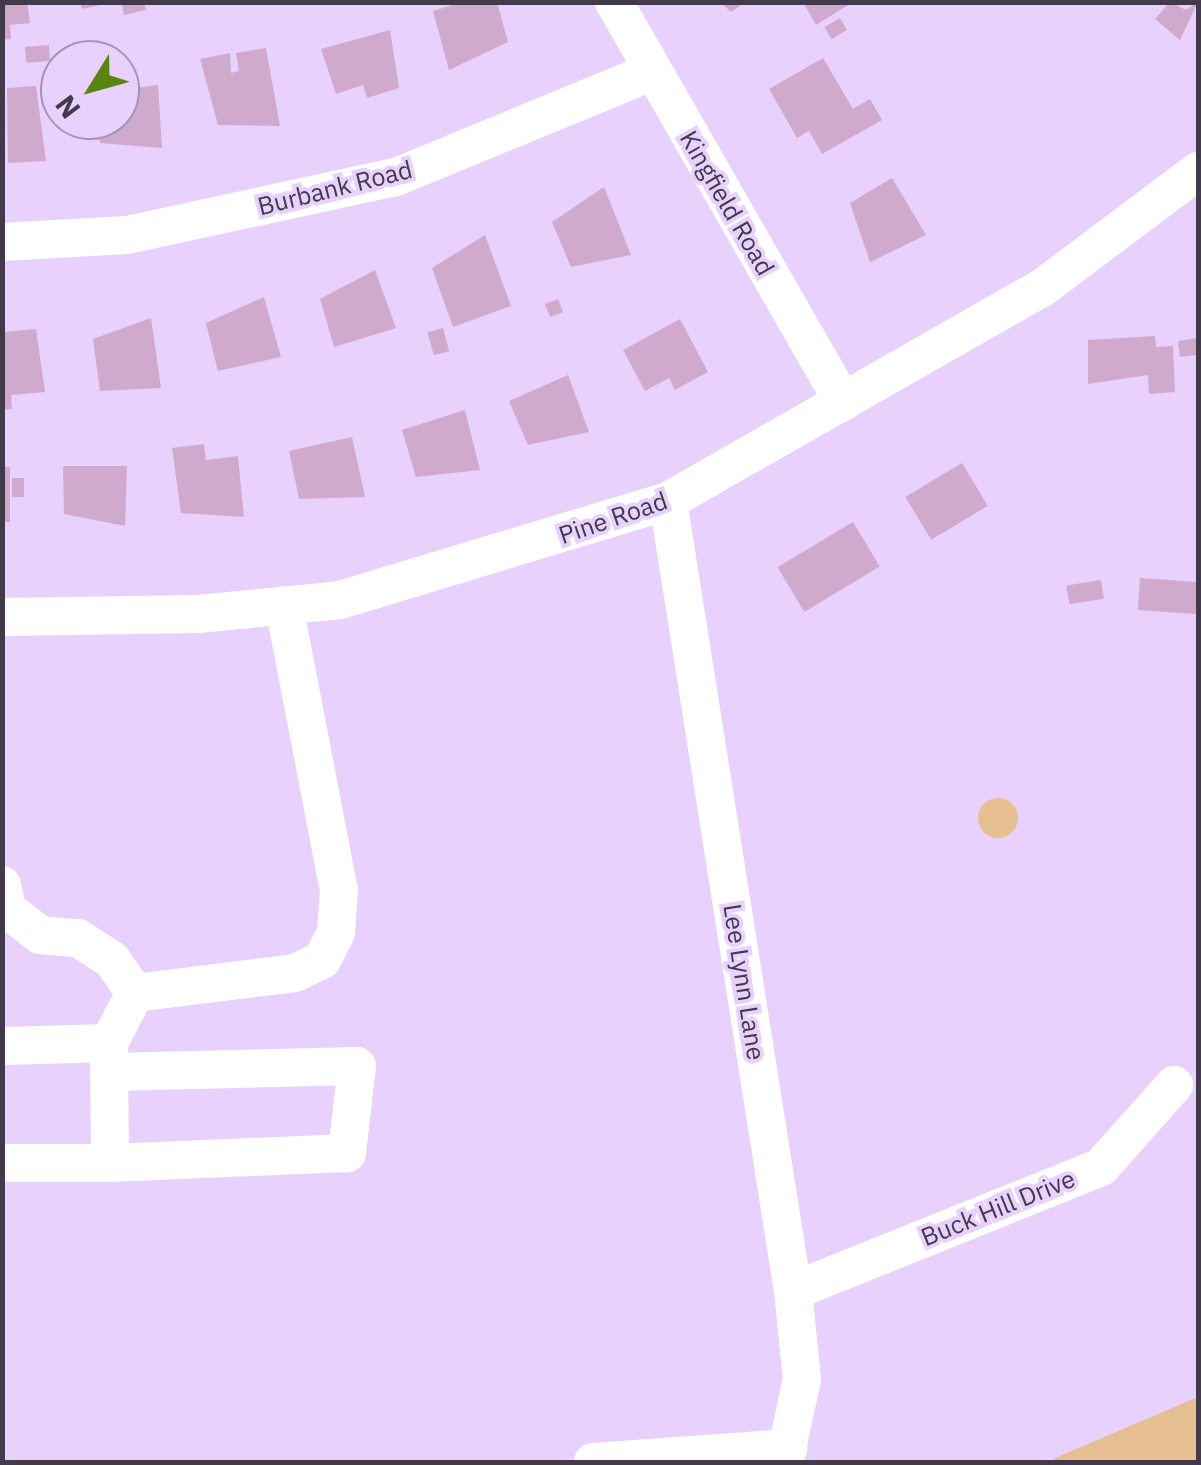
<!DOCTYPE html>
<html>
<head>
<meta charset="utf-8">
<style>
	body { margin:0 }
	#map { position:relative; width:1201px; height:1465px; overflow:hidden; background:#e9d1fd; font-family:"IBM Plex Sans",sans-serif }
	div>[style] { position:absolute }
	.green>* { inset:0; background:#e6bf93 }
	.round { border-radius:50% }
	.building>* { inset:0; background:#d0aacc; transform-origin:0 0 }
	.minor>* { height:38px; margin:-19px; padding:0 19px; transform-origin:19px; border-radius:19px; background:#fff }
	span { translate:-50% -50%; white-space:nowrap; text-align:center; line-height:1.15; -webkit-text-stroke:8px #e9d1fd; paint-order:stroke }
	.street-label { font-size:25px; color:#42394a }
	.frame { position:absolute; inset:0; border:5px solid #42394a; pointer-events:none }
	.north { position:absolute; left:40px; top:40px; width:100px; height:100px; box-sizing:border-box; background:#e9d1fd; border:2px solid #a694b5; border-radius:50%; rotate:233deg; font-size:28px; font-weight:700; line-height:40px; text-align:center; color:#42394a }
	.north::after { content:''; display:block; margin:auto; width:35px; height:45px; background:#598410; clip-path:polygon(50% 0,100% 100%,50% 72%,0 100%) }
</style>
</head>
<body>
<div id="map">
	<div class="green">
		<i class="round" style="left:978px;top:798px;width:40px;height:40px"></i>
		<i style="clip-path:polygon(1198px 1397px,1198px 1462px,1054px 1462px,1055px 1458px)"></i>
	</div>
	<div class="building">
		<i style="clip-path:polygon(2px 2px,27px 2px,30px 23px,10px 25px,11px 39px,2px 40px)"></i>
		<i style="clip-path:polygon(80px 2px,104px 2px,104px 4px,82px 9px)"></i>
		<i style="clip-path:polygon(121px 2px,144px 2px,146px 10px,124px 15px)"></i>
		<i style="clip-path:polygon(463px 2px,497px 2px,508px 42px,449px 70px,433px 11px)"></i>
		<i style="clip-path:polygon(720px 2px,746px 2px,731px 12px)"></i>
		<i style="clip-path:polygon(803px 2px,853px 2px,816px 25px)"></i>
		<i style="clip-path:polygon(1170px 2px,1186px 10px,1198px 2px,1180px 40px,1155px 19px)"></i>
		<i style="left:840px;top:18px;width:14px;height:18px;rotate:60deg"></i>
		<i style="clip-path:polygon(390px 30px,399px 88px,367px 98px,363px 85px,336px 94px,321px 49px)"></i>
		<i style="left:49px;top:45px;width:16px;height:24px;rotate:86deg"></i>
		<i style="clip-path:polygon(266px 48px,280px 126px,218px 125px,200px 59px,230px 53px,231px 73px,239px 71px,236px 53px)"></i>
		<i style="clip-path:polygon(823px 58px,853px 109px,870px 99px,882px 120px,822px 154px,809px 131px,797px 138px,769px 89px)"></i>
		<i style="clip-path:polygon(158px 85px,162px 148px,100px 143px,97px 120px,120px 120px,120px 90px)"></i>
		<i style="clip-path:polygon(36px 86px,46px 161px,8px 163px,7px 88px)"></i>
		<i style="clip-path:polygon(892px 178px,926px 235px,870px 262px,850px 203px)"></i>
		<i style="clip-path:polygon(604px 187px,631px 255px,571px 267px,552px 222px)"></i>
		<i style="clip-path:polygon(485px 235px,511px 306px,453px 327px,432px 268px)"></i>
		<i style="clip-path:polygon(375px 270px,396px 328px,334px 347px,320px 299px)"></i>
		<i style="clip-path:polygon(264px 297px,281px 357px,218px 371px,206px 323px)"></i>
		<i style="left:558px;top:299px;width:14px;height:14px;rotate:69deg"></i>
		<i style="clip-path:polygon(151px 318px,161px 388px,100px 391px,93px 339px)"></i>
		<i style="clip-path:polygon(680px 319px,708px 372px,675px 390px,669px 378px,645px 391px,623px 350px)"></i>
		<i style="left:443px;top:328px;width:24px;height:16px;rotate:75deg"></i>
		<i style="clip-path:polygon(36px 329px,45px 392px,11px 395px,12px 409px,2px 410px,4px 332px)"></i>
		<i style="clip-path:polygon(1155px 336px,1156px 347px,1173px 346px,1175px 392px,1149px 394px,1148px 375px,1088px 384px,1088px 340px)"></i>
		<i style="clip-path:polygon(1198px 338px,1198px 355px,1180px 357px,1178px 341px)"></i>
		<i style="clip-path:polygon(568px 375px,589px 432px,528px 445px,509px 401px)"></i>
		<i style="clip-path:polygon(465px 410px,480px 470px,416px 477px,402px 430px)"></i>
		<i style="clip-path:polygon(352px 437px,365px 497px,299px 499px,289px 451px)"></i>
		<i style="clip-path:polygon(204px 444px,206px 460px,238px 456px,244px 517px,181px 513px,172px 448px)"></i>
		<i style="left:962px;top:463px;width:50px;height:66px;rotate:59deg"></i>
		<i style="clip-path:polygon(63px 466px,127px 466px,125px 526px,64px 514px)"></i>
		<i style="left:2px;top:467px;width:8px;height:55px"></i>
		<i style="left:12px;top:478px;width:12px;height:19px"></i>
		<i style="left:853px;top:522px;width:52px;height:88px;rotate:59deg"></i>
		<i style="left:1140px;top:578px;width:58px;height:32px;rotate:4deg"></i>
		<i style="left:1101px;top:580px;width:19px;height:35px;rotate:81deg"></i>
	</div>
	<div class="minor">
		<i style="left:614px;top:2px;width:461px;rotate:60.2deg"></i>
		<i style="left:2px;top:242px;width:125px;rotate:-3.2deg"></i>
		<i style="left:127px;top:235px;width:275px;rotate:-12.2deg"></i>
		<i style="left:396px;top:177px;width:276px;rotate:-22.4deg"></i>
		<i style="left:668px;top:501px;width:800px;rotate:81.01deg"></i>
		<i style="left:793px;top:1291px;width:88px;rotate:84.2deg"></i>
		<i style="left:802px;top:1379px;width:85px;rotate:102.2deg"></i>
		<i style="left:2px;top:617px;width:196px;rotate:-0.9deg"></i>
		<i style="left:198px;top:614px;width:143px;rotate:-5.6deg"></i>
		<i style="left:340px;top:600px;width:343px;rotate:-16.8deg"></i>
		<i style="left:668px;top:501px;width:430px;rotate:-29.7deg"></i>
		<i style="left:1042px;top:288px;width:195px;rotate:-36.9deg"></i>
		<i style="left:2px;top:885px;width:25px;rotate:78deg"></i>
		<i style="left:7px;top:909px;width:42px;rotate:38.2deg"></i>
		<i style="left:40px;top:935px;width:38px;rotate:5deg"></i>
		<i style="left:78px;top:938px;width:40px;rotate:32.9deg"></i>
		<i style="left:112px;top:960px;width:40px;rotate:55.1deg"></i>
		<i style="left:135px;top:993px;width:56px;rotate:117.5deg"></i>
		<i style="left:109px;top:1043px;width:107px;rotate:178.4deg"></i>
		<i style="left:135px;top:993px;width:161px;rotate:-7.1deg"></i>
		<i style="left:295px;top:973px;width:30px;rotate:-26deg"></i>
		<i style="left:322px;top:960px;width:31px;rotate:-63deg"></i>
		<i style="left:336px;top:932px;width:41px;rotate:-85.8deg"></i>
		<i style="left:339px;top:891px;width:291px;rotate:-100.9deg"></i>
		<i style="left:110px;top:1072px;width:247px;rotate:-1.4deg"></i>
		<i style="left:357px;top:1066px;width:88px;rotate:96.6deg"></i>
		<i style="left:347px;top:1153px;width:237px;rotate:177.6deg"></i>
		<i style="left:2px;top:1163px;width:108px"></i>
		<i style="left:110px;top:1163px;width:112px;rotate:-90.5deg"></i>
		<i style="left:793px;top:1291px;width:332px;rotate:-21.9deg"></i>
		<i style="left:1101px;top:1167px;width:110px;rotate:-48.3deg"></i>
		<i style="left:593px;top:1462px;width:196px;rotate:-4.1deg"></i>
	</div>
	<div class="street-label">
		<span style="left:335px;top:188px;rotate:-14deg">Burbank Road</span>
		<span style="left:727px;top:203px;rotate:60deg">Kingfield Road</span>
		<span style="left:613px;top:518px;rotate:-19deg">Pine Road</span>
		<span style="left:744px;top:982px;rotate:81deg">Lee Lynn Lane</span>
		<span style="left:998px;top:1208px;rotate:-22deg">Buck Hill Drive</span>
	</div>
	<div class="frame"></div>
	<div class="north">N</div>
</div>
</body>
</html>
